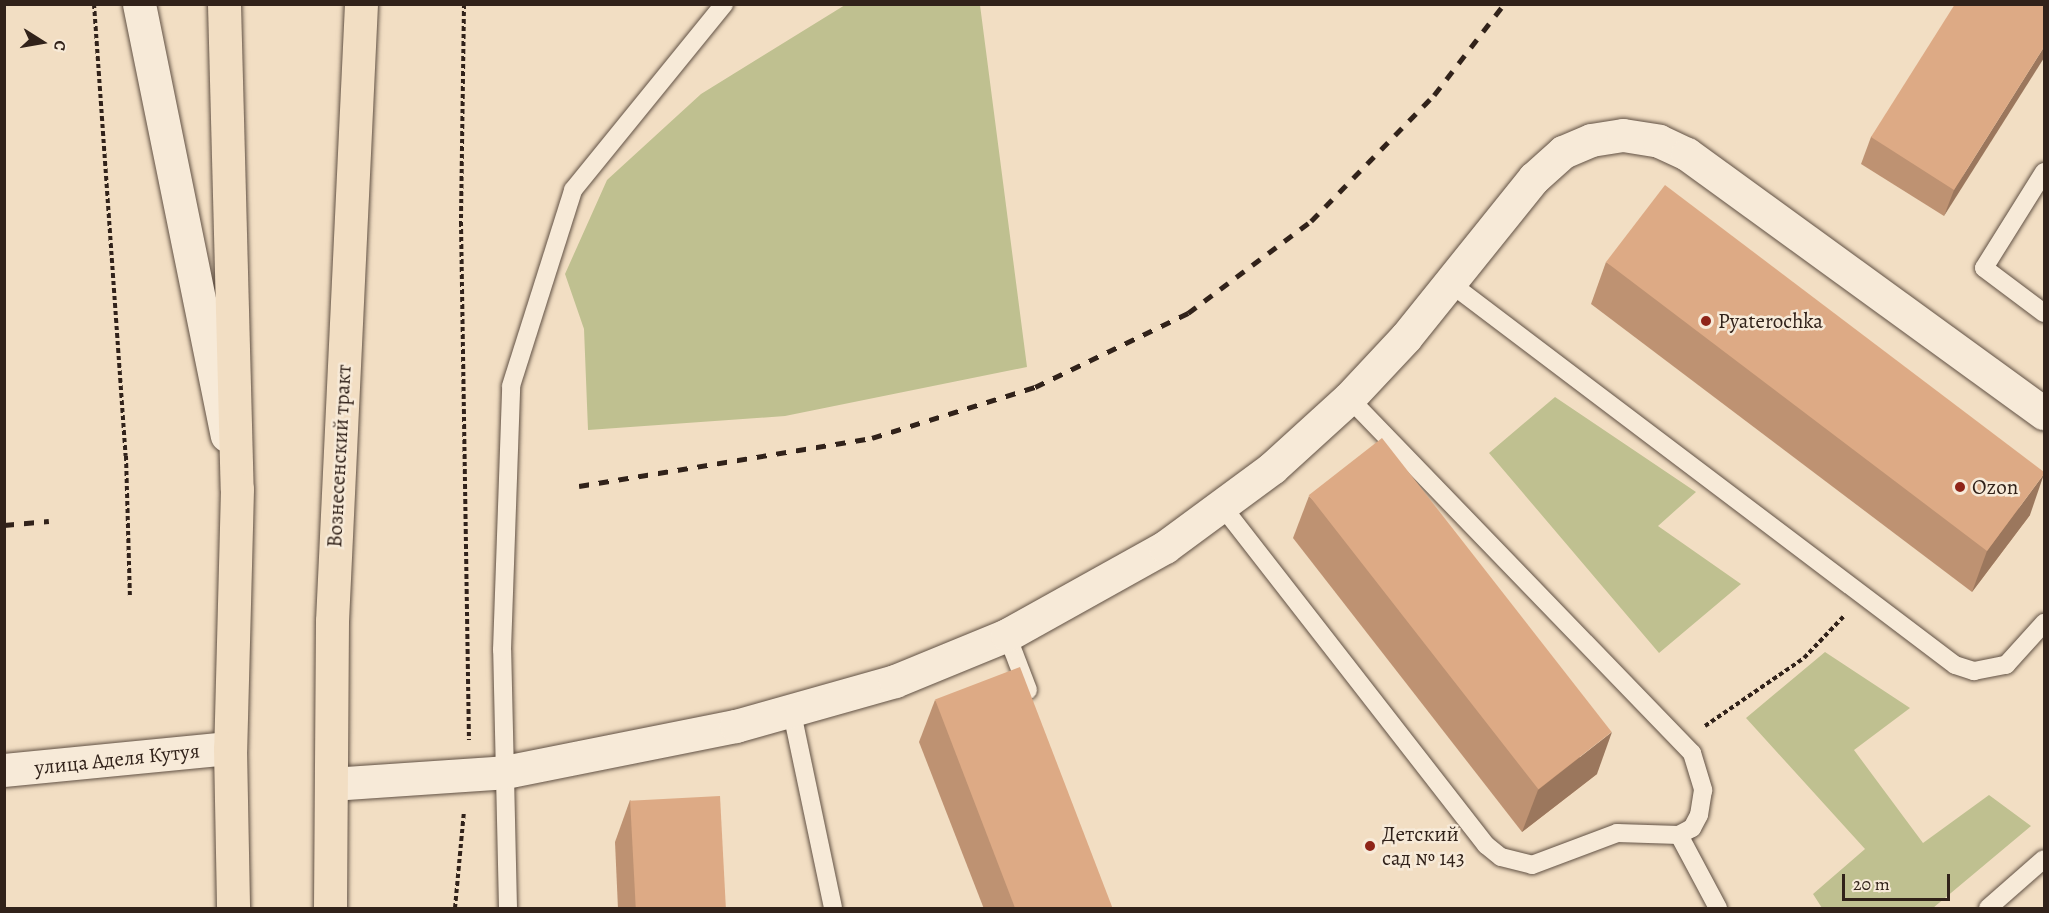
<!DOCTYPE html>
<html>
<head>
<meta charset="utf-8">
<style>
	body { margin:0 }
	#map { position:relative; width:2049px; height:913px; overflow:hidden; background:#f2dec3; font-family:Alegreya,serif }
	div>[style] { position:absolute }
	.green>* { inset:0; background:#bfc090 }
	.path>* { height:4px; margin-top:-2px; transform-origin:0; background:repeating-linear-gradient(90deg,#31221a 0 4.5px,transparent 0 7.5px) }
	.roads { filter:drop-shadow(0 0 2px #615144) drop-shadow(0 0 2px #615144) }
	.lane>* { height:18px; margin:-9px; padding:0 9px; transform-origin:9px; border-radius:9px; background:#f7ead8 }
	.street>* { height:33px; margin:-16.5px; padding:0 16.5px; transform-origin:16.5px; border-radius:16.5px; background:#f7ead8 }
	.primary>* { height:33px; margin:-16.5px; padding:0 16.5px; transform-origin:16.5px; border-radius:16.5px; background:#f2dec3 }
	.rail>* { height:4.5px; margin-top:-2.25px; transform-origin:0; background:repeating-linear-gradient(90deg,#31221a 0 10px,transparent 0 20px) }
	.wall>* { inset:0; background:#be9272 }
	.shaded-wall>* { inset:0; background:#9b775d }
	.building>* { inset:0; background:#ddaa85; transform-origin:0 0 }
	.dots>* { width:16px; height:16px; translate:-50% -50%; box-sizing:border-box; border:3px solid #f7ead8; border-radius:50% }
	span { translate:-50% -50%; white-space:nowrap; text-align:center; line-height:1.15; -webkit-text-stroke:5px #f7ead8; paint-order:stroke }
	.poi-label { font-size:21px; color:#31221a }
	.left { translate:0 -50%; text-align:left }
	.street-label { font-size:21px; color:#31221a }
	.frame { position:absolute; inset:0; border:6px solid #31221a; pointer-events:none }
	.north { position:absolute; left:12px; top:12px; width:60px; height:60px; -webkit-text-stroke:4px #f7ead8; paint-order:stroke; rotate:101deg; font-size:16px; font-weight:700; line-height:24px; text-align:center; color:#31221a }
	.north::after { content:''; display:block; margin:auto; width:21px; height:27px; background:#31221a; clip-path:polygon(50% 0,100% 100%,50% 72%,0 100%) }
	.scale { position:absolute; left:1842px; top:874px; width:108px; height:27px; box-sizing:border-box; border:3px solid #31221a; border-top:0; padding-left:8px; font-size:18px; line-height:21px; white-space:nowrap; color:#31221a; -webkit-text-stroke:4px #f7ead8; paint-order:stroke }
</style>
</head>
<body>
<div id="map">
	<div class="green">
		<i style="clip-path:polygon(845px 5px,980px 5px,1027px 367px,785px 416px,588px 430px,584px 329px,565px 274px,607px 180px,701px 94px)"></i>
		<i style="clip-path:polygon(1555px 397px,1696px 492px,1658px 526px,1741px 584px,1659px 653px,1489px 453px)"></i>
		<i style="clip-path:polygon(1825px 652px,1910px 708px,1854px 750px,1923px 843px,1989px 795px,2031px 826px,1933px 908px,1822px 908px,1813px 894px,1865px 849px,1746px 718px)"></i>
	</div>
	<div class="path">
		<i style="left:94px;top:4px;width:453px;rotate:86deg"></i>
		<i style="left:126px;top:456px;width:140px;rotate:88.4deg"></i>
		<i style="left:464px;top:4px;width:218px;rotate:90.8deg"></i>
		<i style="left:461px;top:222px;width:518px;rotate:89.12deg"></i>
		<i style="left:1705px;top:726px;width:120px;rotate:-34.5deg"></i>
		<i style="left:1804px;top:658px;width:58px;rotate:-46.4deg"></i>
		<i style="left:455px;top:908px;width:97px;rotate:-84.7deg"></i>
	</div>
	<div class="roads">
		<div class="lane">
			<i style="left:2044px;top:172px;width:113px;rotate:122deg"></i>
			<i style="left:1984px;top:268px;width:75px;rotate:36.9deg"></i>
			<i style="left:1450px;top:283px;width:633px;rotate:37.11deg"></i>
			<i style="left:1955px;top:665px;width:20px;rotate:18deg"></i>
			<i style="left:1974px;top:671px;width:33px;rotate:-11deg"></i>
			<i style="left:2006px;top:665px;width:57px;rotate:-47.9deg"></i>
			<i style="left:1349px;top:398px;width:494px;rotate:46deg"></i>
			<i style="left:1692px;top:753px;width:39px;rotate:73deg"></i>
			<i style="left:1703px;top:790px;width:25px;rotate:99deg"></i>
			<i style="left:1699px;top:815px;width:15px;rotate:118deg"></i>
			<i style="left:1692px;top:828px;width:15px;rotate:152deg"></i>
			<i style="left:1679px;top:835px;width:83px;rotate:61.9deg"></i>
			<i style="left:1222px;top:506px;width:430px;rotate:52.1deg"></i>
			<i style="left:1486px;top:845px;width:19px;rotate:39deg"></i>
			<i style="left:1501px;top:857px;width:32px;rotate:14deg"></i>
			<i style="left:1532px;top:865px;width:91px;rotate:-20.6deg"></i>
			<i style="left:1617px;top:833px;width:62px;rotate:1.8deg"></i>
			<i style="left:1007px;top:635px;width:59px;rotate:69.1deg"></i>
			<i style="left:792px;top:713px;width:199px;rotate:78.1deg"></i>
			<i style="left:508px;top:908px;width:258px;rotate:-91.3deg"></i>
			<i style="left:502px;top:650px;width:264px;rotate:-88deg"></i>
			<i style="left:511px;top:386px;width:206px;rotate:-72.4deg"></i>
			<i style="left:573px;top:190px;width:240px;rotate:-50.9deg"></i>
			<i style="left:1988px;top:908px;width:74px;rotate:-41.2deg"></i>
		</div>
		<div class="street">
			<i style="left:139px;top:4px;width:440px;rotate:78.5deg"></i>
			<i style="left:4px;top:770px;width:227px;rotate:-5.6deg"></i>
			<i style="left:331px;top:784px;width:174px;rotate:-3.9deg"></i>
			<i style="left:505px;top:772px;width:236px;rotate:-11.3deg"></i>
			<i style="left:736px;top:726px;width:165px;rotate:-15.8deg"></i>
			<i style="left:895px;top:681px;width:121px;rotate:-22.3deg"></i>
			<i style="left:1007px;top:635px;width:181px;rotate:-29.1deg"></i>
			<i style="left:1165px;top:547px;width:133px;rotate:-36.4deg"></i>
			<i style="left:1272px;top:468px;width:104px;rotate:-42.3deg"></i>
			<i style="left:1349px;top:398px;width:83px;rotate:-46.9deg"></i>
			<i style="left:1406px;top:337px;width:204px;rotate:-51.2deg"></i>
			<i style="left:1534px;top:178px;width:39px;rotate:-42deg"></i>
			<i style="left:1563px;top:152px;width:30px;rotate:-23deg"></i>
			<i style="left:1591px;top:140px;width:32px;rotate:-9deg"></i>
			<i style="left:1623px;top:135px;width:36px;rotate:9deg"></i>
			<i style="left:1659px;top:141px;width:31px;rotate:25deg"></i>
			<i style="left:1687px;top:154px;width:441px;rotate:36deg"></i>
		</div>
		<div class="primary">
			<i style="left:224px;top:4px;width:485px;rotate:88.5deg"></i>
			<i style="left:237px;top:489px;width:259px;rotate:91.5deg"></i>
			<i style="left:230px;top:748px;width:160px;rotate:88.9deg"></i>
			<i style="left:330px;top:908px;width:287px;rotate:-89.6deg"></i>
			<i style="left:332px;top:621px;width:618px;rotate:-87.31deg"></i>
		</div>
	</div>
	<div class="rail">
		<i style="left:579px;top:486px;width:297px;rotate:-9.3deg"></i>
		<i style="left:872px;top:438px;width:171px;rotate:-17.4deg"></i>
		<i style="left:1035px;top:387px;width:170px;rotate:-25.8deg"></i>
		<i style="left:1188px;top:313px;width:154px;rotate:-36.8deg"></i>
		<i style="left:1311px;top:221px;width:176px;rotate:-45.7deg"></i>
		<i style="left:1434px;top:95px;width:115px;rotate:-52.4deg"></i>
		<i style="left:4px;top:525px;width:45px;rotate:-5.1deg"></i>
	</div>
	<div class="wall">
		<i style="clip-path:polygon(2044px 4px,1944px 216px,1861px 164px,1871px 137px)"></i>
		<i style="clip-path:polygon(1606px 262px,2030px 515px,1972px 592px,1591px 304px)"></i>
		<i style="clip-path:polygon(1309px 496px,1597px 774px,1522px 832px,1293px 538px)"></i>
		<i style="clip-path:polygon(935px 700px,1113px 909px,984px 909px,919px 742px)"></i>
		<i style="clip-path:polygon(630px 800px,725px 909px,618px 909px,615px 842px)"></i>
	</div>
	<div class="shaded-wall">
		<i style="clip-path:polygon(2044px 47px,2044px 58px,1944px 216px,1954px 190px)"></i>
		<i style="clip-path:polygon(2044px 474px,2030px 515px,1972px 592px,1987px 551px)"></i>
		<i style="clip-path:polygon(1612px 732px,1597px 774px,1522px 832px,1538px 790px)"></i>
	</div>
	<div class="building">
		<i style="clip-path:polygon(1955px 4px,2044px 4px,2044px 47px,1954px 190px,1871px 137px)"></i>
		<i style="clip-path:polygon(1665px 185px,2044px 472px,2044px 474px,1987px 551px,1606px 262px)"></i>
		<i style="left:1382px;top:438px;width:373px;height:93px;rotate:52deg"></i>
		<i style="left:1020px;top:667px;width:259px;height:91px;rotate:69deg"></i>
		<i style="left:720px;top:796px;width:113px;height:90px;rotate:87deg"></i>
	</div>
	<div class="dots">
		<i style="left:1706px;top:321px;background:#8f2418"></i>
		<i style="left:1960px;top:487px;background:#8f2418"></i>
		<i style="left:1370px;top:846px;background:#8f2418"></i>
	</div>
	<div class="poi-label">
		<span class="left" style="left:1718px;top:321px">Pyaterochka</span>
		<span class="left" style="left:1972px;top:487px">Ozon</span>
		<span class="left" style="left:1382px;top:846px">Детский<br>сад № 143</span>
	</div>
	<div class="street-label">
		<span style="left:339px;top:456px;rotate:-87deg">Вознесенский тракт</span>
		<span style="left:117px;top:759px;rotate:-6deg">улица Аделя Кутуя</span>
	</div>
	<div class="frame"></div>
	<div class="north">С</div>
	<div class="scale">20 m</div>
</div>
</body>
</html>
